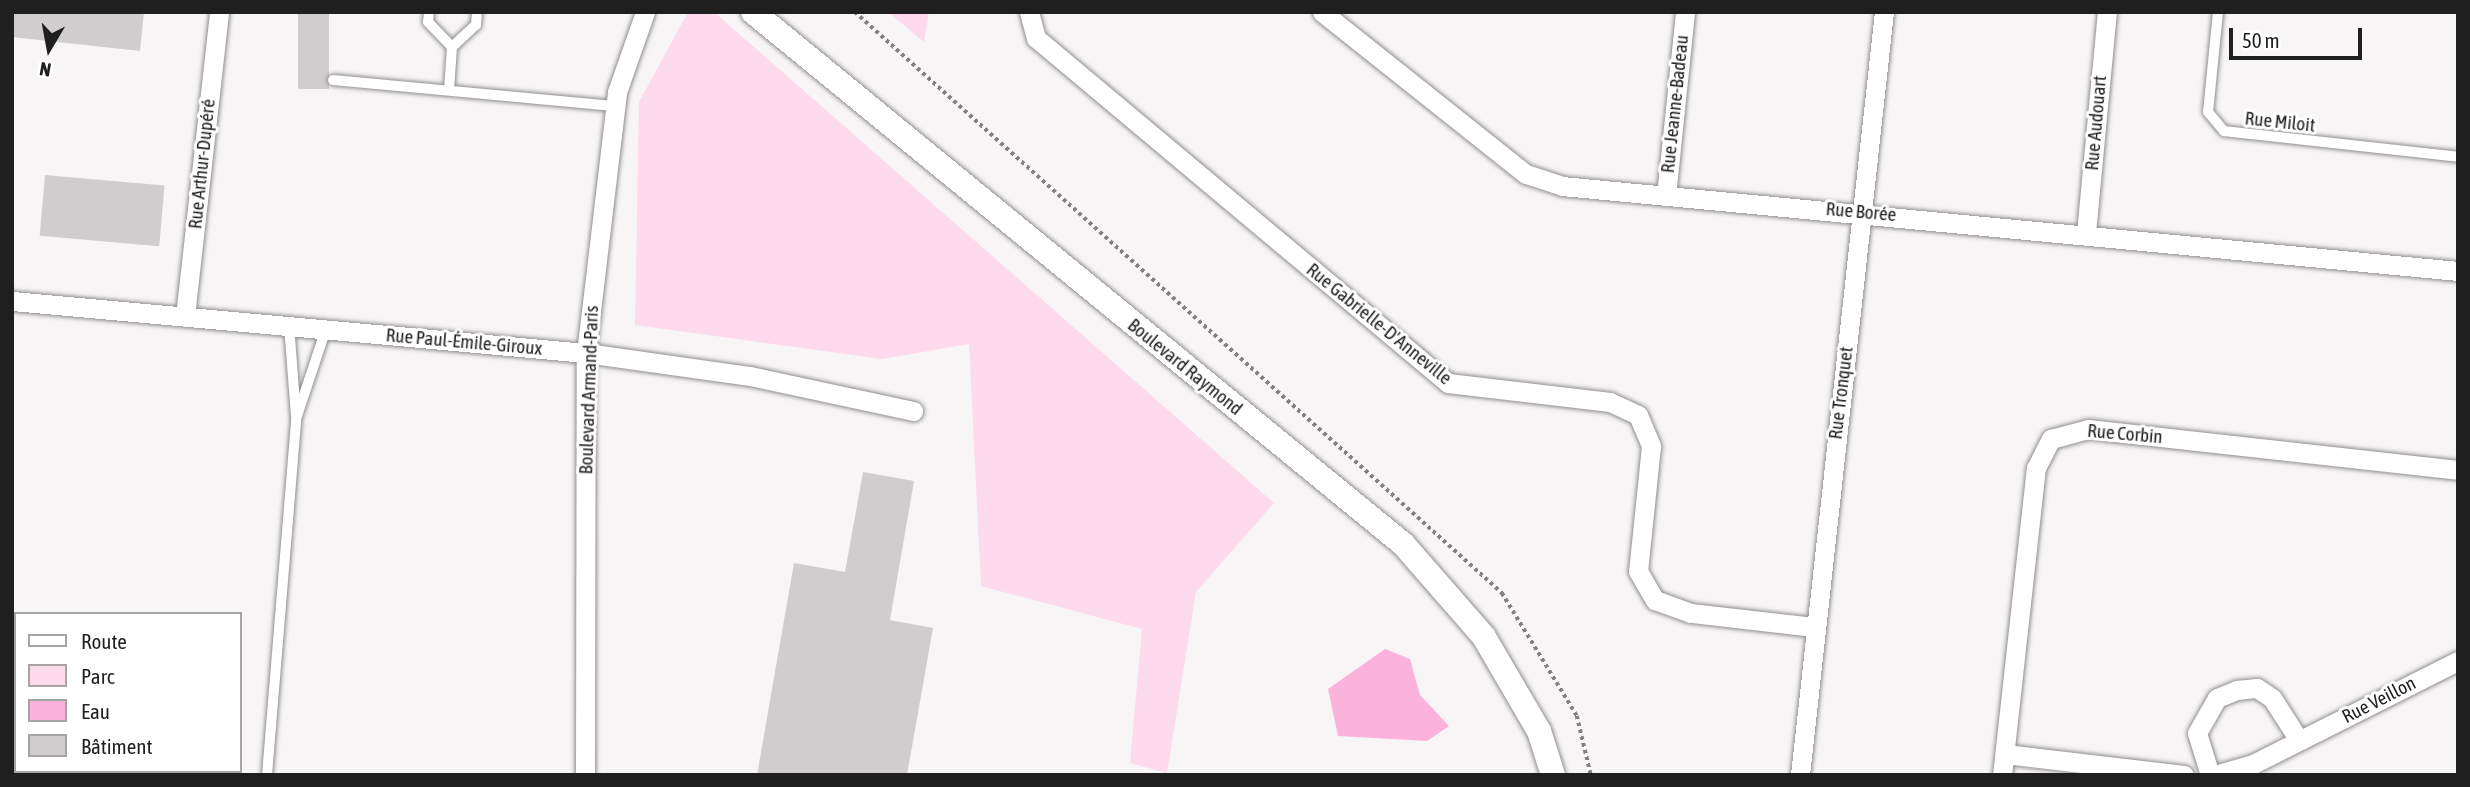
<!DOCTYPE html>
<html>
<head>
<meta charset="utf-8">
<style>
	body { margin:0 }
	#map { position:relative; width:2470px; height:787px; overflow:hidden; background:#f8f5f7; font-family:"Asap Condensed",sans-serif }
	div>[style] { position:absolute }
	.green>* { inset:0; background:#fddaec }
	.water>* { inset:0; background:#fcb3db }
	.building>* { inset:0; background:#d1cdcf; transform-origin:0 0 }
	.path>* { height:3.5px; margin-top:-1.75px; transform-origin:0; background:repeating-linear-gradient(90deg,#828081 0 3.5px,transparent 0 7px) }
	.roads { filter:drop-shadow(0 0 2px #918e8f) drop-shadow(0 0 2px #918e8f) }
	.service>* { height:10px; margin:-5px; padding:0 5px; transform-origin:5px; border-radius:5px; background:#fff }
	.minor>* { height:19px; margin:-9.5px; padding:0 9.5px; transform-origin:9.5px; border-radius:9.5px; background:#fff }
	.tertiary>* { height:24px; margin:-12px; padding:0 12px; transform-origin:12px; border-radius:12px; background:#fff }
	span { translate:-50% -50%; white-space:nowrap; text-align:center; line-height:1.15; -webkit-text-stroke:6px #fff; paint-order:stroke }
	.street-label { font-size:19px; color:#201f1f }
	.frame { position:absolute; inset:0; border:14px solid #201f1f; pointer-events:none }
	.legend { position:absolute; left:14px; top:612px; width:228px; height:161px; box-sizing:border-box; background:#fff; border:2px solid #a6a5a5; margin:0; padding:9px 12px; list-style:none; font-size:21px; color:#201f1f }
	.legend li { display:flex; align-items:center; gap:14px; height:35px }
	.legend b { width:35px; border:2px solid #a6a5a5 }
	.north { position:absolute; left:14px; top:14px; width:70px; height:70px; -webkit-text-stroke:5px #fff; paint-order:stroke; rotate:190deg; font-size:19px; font-weight:700; line-height:28px; text-align:center; color:#201f1f }
	.north::after { content:''; display:block; margin:auto; width:24px; height:32px; background:#201f1f; clip-path:polygon(50% 0,100% 100%,50% 72%,0 100%) }
	.scale { position:absolute; left:2229px; top:28px; width:133px; height:32px; box-sizing:border-box; border:4px solid #201f1f; border-top:0; padding-left:9px; font-size:21px; line-height:24px; white-space:nowrap; color:#201f1f; -webkit-text-stroke:5px #fff; paint-order:stroke }
</style>
</head>
<body>
<div id="map">
	<div class="green">
		<i style="clip-path:polygon(688px 12px,714px 12px,1274px 503px,1196px 592px,1167px 773px,1130px 763px,1142px 629px,981px 586px,969px 344px,882px 359px,635px 325px,639px 102px)"></i>
		<i style="clip-path:polygon(888px 12px,929px 12px,924px 42px)"></i>
	</div>
	<div class="water">
		<i style="clip-path:polygon(1385px 649px,1410px 659px,1420px 695px,1449px 726px,1427px 741px,1338px 736px,1328px 689px)"></i>
	</div>
	<div class="building">
		<i style="clip-path:polygon(12px 12px,144px 12px,140px 51px,12px 37px)"></i>
		<i style="left:298px;top:12px;width:31px;height:77px"></i>
		<i style="left:45px;top:175px;width:120px;height:61px;rotate:5deg"></i>
		<i style="clip-path:polygon(863px 472px,914px 481px,890px 620px,933px 628px,907px 775px,757px 775px,794px 563px,845px 572px)"></i>
	</div>
	<div class="path">
		<i style="left:855px;top:12px;width:870px;rotate:41.92deg"></i>
		<i style="left:1502px;top:593px;width:144px;rotate:58.6deg"></i>
		<i style="left:1577px;top:716px;width:61px;rotate:76.7deg"></i>
	</div>
	<div class="roads">
		<div class="service">
			<i style="left:429px;top:12px;width:10px;rotate:96deg"></i>
			<i style="left:428px;top:22px;width:35px;rotate:46deg"></i>
			<i style="left:2218px;top:12px;width:100px;rotate:95.7deg"></i>
			<i style="left:2208px;top:112px;width:25px;rotate:50deg"></i>
			<i style="left:2224px;top:131px;width:235px;rotate:6.3deg"></i>
			<i style="left:333px;top:80px;width:282px;rotate:5.3deg"></i>
			<i style="left:449px;top:90px;width:43px;rotate:-86deg"></i>
			<i style="left:452px;top:47px;width:33px;rotate:-43deg"></i>
			<i style="left:476px;top:25px;width:13px;rotate:-86deg"></i>
			<i style="left:289px;top:325px;width:90px;rotate:85.6deg"></i>
			<i style="left:267px;top:775px;width:357px;rotate:-85.3deg"></i>
			<i style="left:296px;top:419px;width:95px;rotate:-71.6deg"></i>
		</div>
		<div class="minor">
			<i style="left:1029px;top:12px;width:27px;rotate:75deg"></i>
			<i style="left:1036px;top:38px;width:537px;rotate:39.94deg"></i>
			<i style="left:1448px;top:383px;width:163px;rotate:6.7deg"></i>
			<i style="left:1610px;top:402px;width:31px;rotate:25deg"></i>
			<i style="left:1638px;top:415px;width:34px;rotate:67deg"></i>
			<i style="left:1651px;top:446px;width:126px;rotate:95.9deg"></i>
			<i style="left:1638px;top:571px;width:34px;rotate:60deg"></i>
			<i style="left:1655px;top:600px;width:38px;rotate:20deg"></i>
			<i style="left:1691px;top:613px;width:123px;rotate:6.5deg"></i>
			<i style="left:1322px;top:12px;width:260px;rotate:38.5deg"></i>
			<i style="left:1526px;top:174px;width:38px;rotate:18deg"></i>
			<i style="left:1562px;top:186px;width:900px;rotate:5.42deg"></i>
			<i style="left:1666px;top:196px;width:185px;rotate:-84.1deg"></i>
			<i style="left:2086px;top:233px;width:222px;rotate:-84.6deg"></i>
			<i style="left:12px;top:301px;width:576px;rotate:5.18deg"></i>
			<i style="left:586px;top:353px;width:166px;rotate:8deg"></i>
			<i style="left:750px;top:376px;width:167px;rotate:12.1deg"></i>
			<i style="left:185px;top:316px;width:306px;rotate:-83.6deg"></i>
			<i style="left:2005px;top:754px;width:180px;rotate:6.7deg"></i>
			<i style="left:585px;top:775px;width:422px;rotate:-89.9deg"></i>
			<i style="left:586px;top:353px;width:263px;rotate:-83.2deg"></i>
			<i style="left:617px;top:92px;width:85px;rotate:-70.7deg"></i>
			<i style="left:1800px;top:775px;width:768px;rotate:-83.72deg"></i>
			<i style="left:2002px;top:775px;width:309px;rotate:-83.7deg"></i>
			<i style="left:2036px;top:468px;width:33px;rotate:-63deg"></i>
			<i style="left:2051px;top:439px;width:38px;rotate:-15deg"></i>
			<i style="left:2088px;top:429px;width:372px;rotate:6.3deg"></i>
			<i style="left:2210px;top:775px;width:44px;rotate:-107.2deg"></i>
			<i style="left:2197px;top:733px;width:40px;rotate:-60.3deg"></i>
			<i style="left:2217px;top:698px;width:22px;rotate:-22deg"></i>
			<i style="left:2237px;top:690px;width:20px;rotate:-6deg"></i>
			<i style="left:2257px;top:688px;width:18px;rotate:34deg"></i>
			<i style="left:2272px;top:698px;width:50px;rotate:57.3deg"></i>
			<i style="left:2215px;top:775px;width:40px;rotate:-16deg"></i>
			<i style="left:2253px;top:764px;width:229px;rotate:-26.7deg"></i>
		</div>
		<div class="tertiary">
			<i style="left:753px;top:12px;width:840px;rotate:39.3deg"></i>
			<i style="left:1403px;top:544px;width:123px;rotate:48.9deg"></i>
			<i style="left:1484px;top:637px;width:109px;rotate:59.7deg"></i>
			<i style="left:1539px;top:731px;width:46px;rotate:72.3deg"></i>
		</div>
	</div>
	<div class="street-label">
		<span style="left:1675px;top:104px;rotate:-84deg">Rue Jeanne-Badeau</span>
		<span style="left:2280px;top:122px;rotate:6deg">Rue Miloit</span>
		<span style="left:2096px;top:123px;rotate:-85deg">Rue Audouart</span>
		<span style="left:202px;top:164px;rotate:-84deg">Rue Arthur-Dupéré</span>
		<span style="left:1861px;top:212px;rotate:5deg">Rue Borée</span>
		<span style="left:1379px;top:324px;rotate:39deg">Rue Gabrielle-D'Anneville</span>
		<span style="left:464px;top:342px;rotate:5deg">Rue Paul-Émile-Giroux</span>
		<span style="left:1185px;top:367px;rotate:39deg">Boulevard Raymond</span>
		<span style="left:589px;top:390px;rotate:-88deg">Boulevard Armand-Paris</span>
		<span style="left:1841px;top:393px;rotate:-83deg">Rue Tronquet</span>
		<span style="left:2125px;top:434px;rotate:5deg">Rue Corbin</span>
		<span style="left:2379px;top:700px;rotate:-27deg">Rue Veillon</span>
	</div>
	<div class="frame"></div>
	<ul class="legend">
	<li><b style="height:9px;background:#fff"></b>Route</li>
	<li><b style="height:19px;background:#fddaec"></b>Parc</li>
	<li><b style="height:19px;background:#fcb3db"></b>Eau</li>
	<li><b style="height:19px;background:#d1cdcf"></b>Bâtiment</li>
	</ul>
	<div class="north">N</div>
	<div class="scale">50 m</div>
</div>
</body>
</html>
